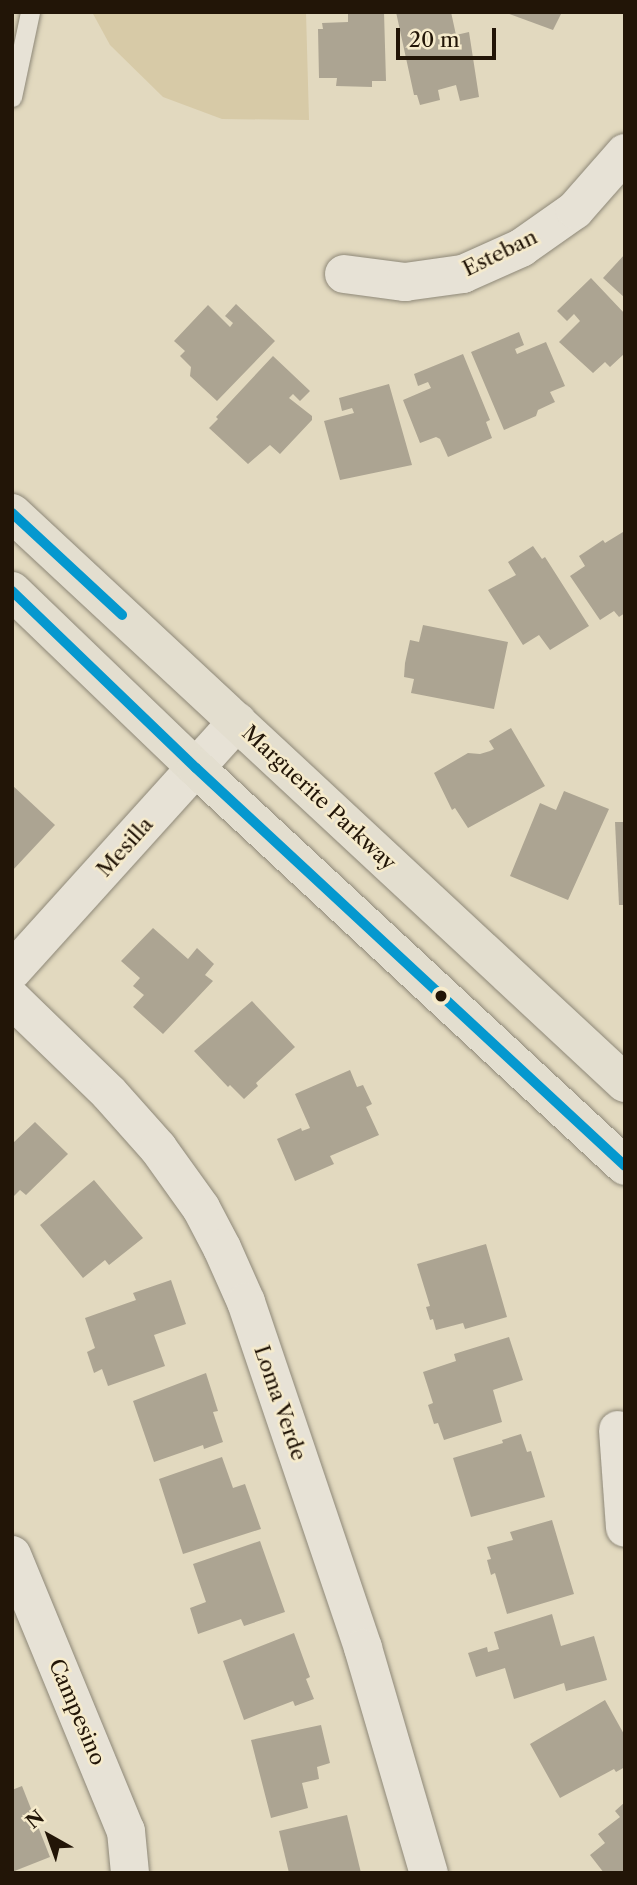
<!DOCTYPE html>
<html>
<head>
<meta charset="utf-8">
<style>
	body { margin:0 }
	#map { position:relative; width:637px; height:1885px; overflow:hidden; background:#e2d9bf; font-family:"Libre Caslon Text",serif }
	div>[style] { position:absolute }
	.green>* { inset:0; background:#d7caa7 }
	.building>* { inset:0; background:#aca492 }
	.roads { filter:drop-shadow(0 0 2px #8e8878) drop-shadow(0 0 2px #8e8878) }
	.lane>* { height:19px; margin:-9.5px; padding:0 9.5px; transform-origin:9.5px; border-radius:9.5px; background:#e7e2d6 }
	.street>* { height:38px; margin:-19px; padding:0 19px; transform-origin:19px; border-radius:19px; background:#e7e2d6 }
	.primary>* { height:38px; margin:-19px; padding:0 19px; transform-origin:19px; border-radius:19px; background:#e3decf }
	.bus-1>* { height:10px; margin:-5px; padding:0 5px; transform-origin:5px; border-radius:5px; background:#0598cf }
	.dots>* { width:19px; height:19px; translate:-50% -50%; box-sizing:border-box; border:4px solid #f6ebcc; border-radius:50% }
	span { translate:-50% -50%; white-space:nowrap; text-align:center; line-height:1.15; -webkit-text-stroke:5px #f6ebcc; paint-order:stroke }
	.street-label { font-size:21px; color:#221507 }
	.frame { position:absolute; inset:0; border:14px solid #221507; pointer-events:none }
	.north { position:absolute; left:14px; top:1801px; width:70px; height:70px; -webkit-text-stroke:5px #f6ebcc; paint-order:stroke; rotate:320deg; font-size:19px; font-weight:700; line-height:28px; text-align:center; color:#221507 }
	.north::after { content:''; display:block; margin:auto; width:24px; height:32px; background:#221507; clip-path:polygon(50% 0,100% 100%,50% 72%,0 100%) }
	.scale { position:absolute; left:396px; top:28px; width:100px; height:32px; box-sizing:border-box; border:4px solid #221507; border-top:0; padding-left:9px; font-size:21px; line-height:24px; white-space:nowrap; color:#221507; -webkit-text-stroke:5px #f6ebcc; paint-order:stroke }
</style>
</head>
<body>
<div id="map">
	<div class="green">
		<i style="clip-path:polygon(92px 12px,306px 12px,309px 120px,222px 119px,163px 97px,110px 45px)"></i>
	</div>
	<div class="building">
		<i style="clip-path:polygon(348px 12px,384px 12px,386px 81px,372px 81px,372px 87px,336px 86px,337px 78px,319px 78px,318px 29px,323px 29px,322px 23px,348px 22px)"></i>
		<i style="clip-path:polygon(396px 12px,451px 12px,456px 35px,469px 32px,479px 97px,460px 101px,456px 85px,438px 90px,440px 100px,420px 105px,417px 95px,414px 95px)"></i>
		<i style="clip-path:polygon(504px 12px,562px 12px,553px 30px)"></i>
		<i style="clip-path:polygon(625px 254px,625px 298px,603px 278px)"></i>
		<i style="clip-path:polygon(591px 278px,625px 314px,624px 354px,610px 367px,605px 362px,593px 373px,559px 342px,580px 321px,574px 314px,567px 321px,557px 311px)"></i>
		<i style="clip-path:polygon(236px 304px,275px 341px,217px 401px,190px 376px,191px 367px,180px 356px,185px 351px,174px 341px,208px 305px,230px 327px,233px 323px,225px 316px)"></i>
		<i style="clip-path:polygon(519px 332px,524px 345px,515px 349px,517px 354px,546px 342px,565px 386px,550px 392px,555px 402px,538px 410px,536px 416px,504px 430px,471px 352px)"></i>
		<i style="clip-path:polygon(463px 354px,490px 420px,486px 422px,492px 438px,448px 457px,440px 439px,436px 437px,420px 443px,403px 400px,431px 388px,428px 382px,418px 386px,414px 374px)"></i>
		<i style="clip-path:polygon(273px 356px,310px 391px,300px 401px,293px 394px,289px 398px,312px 416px,312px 420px,280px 454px,270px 445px,248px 464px,209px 428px,218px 419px,216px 417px)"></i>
		<i style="clip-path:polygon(389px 384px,412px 465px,340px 480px,324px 421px,354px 413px,352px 408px,342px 411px,339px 398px)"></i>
		<i style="clip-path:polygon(623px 532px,625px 613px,619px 617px,614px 611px,600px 620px,570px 576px,585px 566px,579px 556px,603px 540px,605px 543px)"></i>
		<i style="clip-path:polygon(533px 546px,542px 559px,545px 557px,589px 626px,550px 650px,539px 635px,523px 645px,488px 590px,516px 575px,508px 562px)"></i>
		<i style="clip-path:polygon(423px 625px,508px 642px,494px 709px,411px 693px,414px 679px,404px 677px,405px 663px,410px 640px,419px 642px)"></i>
		<i style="clip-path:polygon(511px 728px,545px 786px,468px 828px,455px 808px,452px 810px,434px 773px,468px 753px,480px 754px,490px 751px,494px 749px,489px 741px)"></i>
		<i style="clip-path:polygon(12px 785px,55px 825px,12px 871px)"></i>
		<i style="clip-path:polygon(564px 791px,609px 809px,568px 900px,510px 876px,540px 803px,556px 810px)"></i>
		<i style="clip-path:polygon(615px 822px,625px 822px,625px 905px,619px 905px)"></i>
		<i style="clip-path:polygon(153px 928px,188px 959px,197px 948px,214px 964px,205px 975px,213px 981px,163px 1034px,133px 1007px,144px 995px,133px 986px,140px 978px,121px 961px)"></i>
		<i style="clip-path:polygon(252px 1001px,295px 1047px,256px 1083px,258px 1086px,244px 1099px,230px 1085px,228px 1087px,194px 1051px)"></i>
		<i style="clip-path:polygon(350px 1070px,357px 1087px,363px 1085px,372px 1104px,366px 1107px,379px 1135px,330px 1156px,334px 1164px,295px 1181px,277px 1139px,301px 1128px,302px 1131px,310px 1128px,295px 1094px)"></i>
		<i style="clip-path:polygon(35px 1122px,68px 1154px,26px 1195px,20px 1190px,12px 1198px,12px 1144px)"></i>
		<i style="clip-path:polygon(94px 1180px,143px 1238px,109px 1265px,105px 1260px,83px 1278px,40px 1225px)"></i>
		<i style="clip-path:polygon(486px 1244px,507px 1317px,465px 1329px,463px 1323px,436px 1330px,433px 1319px,430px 1320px,426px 1307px,430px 1306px,417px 1264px)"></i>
		<i style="clip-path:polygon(171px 1280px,186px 1324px,154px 1335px,165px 1366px,108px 1386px,102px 1369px,94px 1373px,87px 1352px,95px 1348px,85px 1318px,136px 1300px,133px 1293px)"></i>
		<i style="clip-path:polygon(509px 1337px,523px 1380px,493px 1390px,502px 1422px,444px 1440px,438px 1423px,434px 1424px,428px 1405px,433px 1403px,423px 1372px,456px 1361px,454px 1354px)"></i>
		<i style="clip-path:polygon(206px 1373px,218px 1411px,213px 1412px,223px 1442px,204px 1449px,203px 1445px,154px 1462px,133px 1401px)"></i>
		<i style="clip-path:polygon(521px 1434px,527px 1452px,531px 1451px,545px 1497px,471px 1517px,453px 1458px,503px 1443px,502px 1440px)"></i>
		<i style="clip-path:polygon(222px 1457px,233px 1488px,245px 1484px,261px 1529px,183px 1554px,159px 1479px)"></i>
		<i style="clip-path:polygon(552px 1520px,574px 1594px,507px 1614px,495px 1573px,491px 1575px,487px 1560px,491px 1559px,487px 1547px,513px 1540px,510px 1532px)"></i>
		<i style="clip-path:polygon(260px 1541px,285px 1612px,244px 1626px,241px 1619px,198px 1634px,190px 1608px,206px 1602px,193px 1564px)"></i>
		<i style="clip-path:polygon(552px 1614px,561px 1646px,594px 1636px,607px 1680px,566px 1691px,564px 1683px,514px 1699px,505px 1668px,476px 1677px,468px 1653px,487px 1647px,488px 1652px,499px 1649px,494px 1632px)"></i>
		<i style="clip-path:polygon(294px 1633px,310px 1677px,306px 1679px,314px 1699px,295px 1706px,293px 1701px,244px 1720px,223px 1661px)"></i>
		<i style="clip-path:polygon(605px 1700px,625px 1736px,625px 1767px,616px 1772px,614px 1769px,560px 1798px,530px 1744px)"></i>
		<i style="clip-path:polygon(321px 1725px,330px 1763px,317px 1767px,319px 1779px,302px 1783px,308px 1808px,271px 1818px,251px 1740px)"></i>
		<i style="clip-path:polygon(22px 1786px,50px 1857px,12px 1872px,12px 1790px)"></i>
		<i style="clip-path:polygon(625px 1802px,625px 1873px,604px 1873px,590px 1855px,605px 1843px,598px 1834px,620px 1817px,615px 1811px)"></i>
		<i style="clip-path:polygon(347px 1815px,361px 1873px,289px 1873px,279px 1831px)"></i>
	</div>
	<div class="roads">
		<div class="lane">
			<i style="left:12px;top:97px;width:87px;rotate:-78deg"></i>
		</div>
		<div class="street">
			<i style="left:344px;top:274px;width:62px;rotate:7.5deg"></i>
			<i style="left:405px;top:282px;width:59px;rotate:-7.9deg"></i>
			<i style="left:463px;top:274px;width:64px;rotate:-24.1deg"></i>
			<i style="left:521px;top:248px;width:66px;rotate:-35.1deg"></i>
			<i style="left:575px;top:210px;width:76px;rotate:-48.7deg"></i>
			<i style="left:12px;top:971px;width:336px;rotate:-47.9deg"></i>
			<i style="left:12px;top:999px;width:135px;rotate:44.1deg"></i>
			<i style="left:109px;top:1093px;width:74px;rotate:48.3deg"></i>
			<i style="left:158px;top:1148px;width:74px;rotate:54.4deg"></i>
			<i style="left:201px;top:1208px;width:45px;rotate:62.3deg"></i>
			<i style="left:222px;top:1248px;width:59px;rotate:66deg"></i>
			<i style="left:246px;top:1302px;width:365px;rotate:71.3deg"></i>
			<i style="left:363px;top:1648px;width:234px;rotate:73.7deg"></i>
			<i style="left:618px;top:1430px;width:98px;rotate:85.9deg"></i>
			<i style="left:12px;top:1555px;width:299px;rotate:67.6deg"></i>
			<i style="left:126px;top:1831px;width:42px;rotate:84.6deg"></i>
		</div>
		<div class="primary">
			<i style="left:12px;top:513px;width:837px;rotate:42.92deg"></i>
			<i style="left:12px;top:591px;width:255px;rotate:43.9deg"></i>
			<i style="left:196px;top:768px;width:585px;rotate:42.85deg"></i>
		</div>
	</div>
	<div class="bus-1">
		<i style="left:12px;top:513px;width:150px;rotate:42.8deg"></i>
		<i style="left:12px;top:591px;width:255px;rotate:43.9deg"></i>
		<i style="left:196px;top:768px;width:585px;rotate:42.85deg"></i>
	</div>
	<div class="dots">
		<i style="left:441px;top:996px;background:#221507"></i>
	</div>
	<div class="street-label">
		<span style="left:500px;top:253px;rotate:-26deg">Esteban</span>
		<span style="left:319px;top:798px;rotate:43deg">Marguerite Parkway</span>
		<span style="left:125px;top:847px;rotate:-48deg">Mesilla</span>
		<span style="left:280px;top:1403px;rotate:71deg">Loma Verde</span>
		<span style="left:77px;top:1712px;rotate:67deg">Campesino</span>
	</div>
	<div class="frame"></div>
	<div class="north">N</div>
	<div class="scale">20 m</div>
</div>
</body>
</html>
